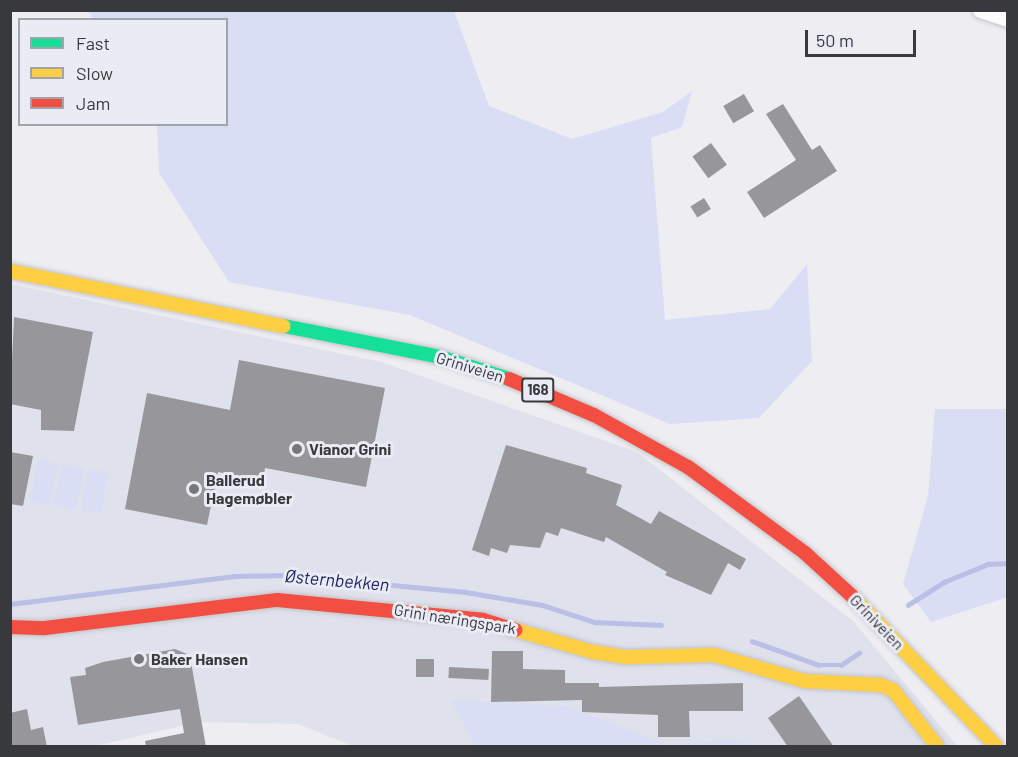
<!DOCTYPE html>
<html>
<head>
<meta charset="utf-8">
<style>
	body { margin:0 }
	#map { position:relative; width:1018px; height:757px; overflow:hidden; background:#ededf2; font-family:Barlow,sans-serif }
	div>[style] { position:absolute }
	.built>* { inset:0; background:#dfe1ec }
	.green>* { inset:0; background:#dadef5; transform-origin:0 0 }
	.stream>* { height:4.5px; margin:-2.25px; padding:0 2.25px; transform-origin:2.25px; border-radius:2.25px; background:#babfe6 }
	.building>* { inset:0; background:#97979b; transform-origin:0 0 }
	.roads { filter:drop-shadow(0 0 2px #c4c4c8) drop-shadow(0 0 2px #c4c4c8) }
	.street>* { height:15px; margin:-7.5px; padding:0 7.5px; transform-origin:7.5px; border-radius:7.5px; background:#fcfcfd }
	.fast>* { height:14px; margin:-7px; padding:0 7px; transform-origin:7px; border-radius:7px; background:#16e098 }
	.slow>* { height:14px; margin:-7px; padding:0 7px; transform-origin:7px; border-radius:7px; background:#ffcf43 }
	.jam>* { height:14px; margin:-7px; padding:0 7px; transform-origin:7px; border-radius:7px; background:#f24e42 }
	.dots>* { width:16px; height:16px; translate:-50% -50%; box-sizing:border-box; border:3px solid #eaecf5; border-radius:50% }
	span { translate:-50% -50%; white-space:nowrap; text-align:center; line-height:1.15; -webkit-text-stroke:6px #eaecf5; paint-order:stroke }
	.shield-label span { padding:2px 4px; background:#eaecf5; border:2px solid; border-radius:4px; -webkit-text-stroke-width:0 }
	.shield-label { font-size:15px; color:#38393c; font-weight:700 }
	.street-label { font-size:16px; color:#38393c }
	.poi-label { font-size:16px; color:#38393c; font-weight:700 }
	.left { translate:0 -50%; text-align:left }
	.water-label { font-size:18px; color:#242462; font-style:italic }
	.frame { position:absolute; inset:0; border:12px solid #38393c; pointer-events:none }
	.legend { position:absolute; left:18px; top:18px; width:210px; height:108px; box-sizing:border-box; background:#eaecf5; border:2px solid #a3a4ab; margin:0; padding:8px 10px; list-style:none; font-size:18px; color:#38393c }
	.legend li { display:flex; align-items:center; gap:12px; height:30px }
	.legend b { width:30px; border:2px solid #a3a4ab }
	.scale { position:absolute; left:805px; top:30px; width:111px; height:27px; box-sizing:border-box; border:3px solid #38393c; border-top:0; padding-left:8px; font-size:18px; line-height:21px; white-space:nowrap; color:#38393c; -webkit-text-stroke:4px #eaecf5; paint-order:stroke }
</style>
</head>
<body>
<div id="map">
	<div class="built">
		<i style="clip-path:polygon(10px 284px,381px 362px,637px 452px,854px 622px,957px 746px,353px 746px,298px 724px,198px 722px,95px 746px,11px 746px)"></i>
	</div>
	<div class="green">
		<i style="clip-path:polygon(87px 11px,454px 11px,489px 106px,572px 139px,663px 112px,692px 91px,682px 127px,651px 138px,665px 320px,770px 309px,807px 264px,812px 361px,759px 418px,670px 424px,410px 315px,229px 282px,159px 173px,157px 125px,226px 124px,226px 20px,93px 19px)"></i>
		<i style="clip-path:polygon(935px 409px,1007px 409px,1008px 597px,931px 622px,903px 584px,928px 496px)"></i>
		<i style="left:38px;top:460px;width:20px;height:42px;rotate:11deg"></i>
		<i style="left:63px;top:464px;width:22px;height:42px;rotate:13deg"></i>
		<i style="left:89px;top:469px;width:20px;height:42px;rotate:11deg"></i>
		<i style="clip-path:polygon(450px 700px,566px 706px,669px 745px,729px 740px,765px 746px,466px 746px,474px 743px)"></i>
	</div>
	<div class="stream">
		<i style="left:10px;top:604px;width:228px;rotate:-7.1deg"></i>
		<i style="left:236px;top:576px;width:50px;rotate:-1.1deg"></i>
		<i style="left:286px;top:575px;width:181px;rotate:5.4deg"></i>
		<i style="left:466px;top:592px;width:77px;rotate:9.7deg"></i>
		<i style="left:542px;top:605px;width:56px;rotate:17.8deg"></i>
		<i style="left:595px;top:622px;width:66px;rotate:2.6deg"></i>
		<i style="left:908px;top:605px;width:43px;rotate:-32.6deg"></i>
		<i style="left:944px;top:582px;width:48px;rotate:-22.2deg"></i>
		<i style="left:988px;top:564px;width:20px;rotate:-3deg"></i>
		<i style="left:752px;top:641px;width:71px;rotate:19.7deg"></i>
		<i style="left:819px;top:665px;width:22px"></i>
		<i style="left:841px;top:665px;width:22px;rotate:-34deg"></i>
	</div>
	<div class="building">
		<i style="left:744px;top:94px;width:20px;height:24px;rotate:60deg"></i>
		<i style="clip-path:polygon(783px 104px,812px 150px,820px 145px,837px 171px,764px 218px,747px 192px,796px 160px,766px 114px)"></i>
		<i style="left:711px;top:143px;width:27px;height:23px;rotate:54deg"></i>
		<i style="left:704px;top:198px;width:13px;height:16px;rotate:58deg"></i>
		<i style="clip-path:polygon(14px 317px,93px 332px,74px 431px,41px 430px,41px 410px,10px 404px)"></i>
		<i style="clip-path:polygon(239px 360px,385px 388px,366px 487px,265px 468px,263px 481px,218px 472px,207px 525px,125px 509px,147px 393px,230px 410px)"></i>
		<i style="clip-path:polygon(506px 445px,587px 468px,586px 473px,622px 485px,616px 505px,651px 524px,659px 511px,746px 559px,740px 570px,728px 563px,711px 595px,665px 575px,667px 572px,606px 537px,604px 542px,561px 528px,558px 536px,546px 532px,540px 548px,510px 545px,507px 553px,491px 548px,489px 556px,472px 550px)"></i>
		<i style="clip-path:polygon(10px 452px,33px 456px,23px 506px,10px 504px)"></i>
		<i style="clip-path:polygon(175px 649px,187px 654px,185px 659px,191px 662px,206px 747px,146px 747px,145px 741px,184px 733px,180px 709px,78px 725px,70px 677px,86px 675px,85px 668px,103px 662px)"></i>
		<i style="clip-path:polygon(492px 651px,523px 651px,523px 669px,565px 670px,565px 683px,599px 683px,599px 687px,743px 683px,743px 711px,689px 711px,690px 737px,658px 737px,658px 715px,582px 712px,582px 700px,491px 702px)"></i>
		<i style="left:416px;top:659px;width:18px;height:18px"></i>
		<i style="left:449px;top:667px;width:40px;height:11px;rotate:3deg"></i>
		<i style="clip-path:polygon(799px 696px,834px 747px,788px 747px,768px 718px)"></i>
		<i style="clip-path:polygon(27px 709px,31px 730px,43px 727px,47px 747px,10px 747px,10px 713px)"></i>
	</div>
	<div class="roads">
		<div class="street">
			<i style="left:980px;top:10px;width:29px;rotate:18deg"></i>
		</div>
		<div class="fast">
			<i style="left:284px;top:326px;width:159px;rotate:11.2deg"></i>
			<i style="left:440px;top:357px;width:72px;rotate:17.7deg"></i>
		</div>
		<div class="slow">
			<i style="left:10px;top:271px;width:279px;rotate:11.4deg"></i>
			<i style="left:852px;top:596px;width:208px;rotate:46.2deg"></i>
			<i style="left:516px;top:630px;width:80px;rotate:15.9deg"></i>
			<i style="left:593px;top:652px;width:33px;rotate:9deg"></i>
			<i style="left:626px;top:657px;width:88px;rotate:-1.3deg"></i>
			<i style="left:714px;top:655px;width:94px;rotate:16.1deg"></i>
			<i style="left:804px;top:681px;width:77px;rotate:3deg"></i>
			<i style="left:881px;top:685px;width:13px;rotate:23deg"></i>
			<i style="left:893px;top:690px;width:71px;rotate:51.8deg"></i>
		</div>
		<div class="jam">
			<i style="left:509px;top:379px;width:92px;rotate:23deg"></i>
			<i style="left:594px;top:415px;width:107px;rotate:29deg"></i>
			<i style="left:688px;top:467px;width:145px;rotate:36.3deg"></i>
			<i style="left:805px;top:553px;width:64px;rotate:42.5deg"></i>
			<i style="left:10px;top:627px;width:35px;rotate:2deg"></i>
			<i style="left:45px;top:628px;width:234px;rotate:-6.9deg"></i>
			<i style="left:277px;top:600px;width:207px;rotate:5.5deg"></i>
			<i style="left:483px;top:620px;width:34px;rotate:17deg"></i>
		</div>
	</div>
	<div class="dots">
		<i style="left:297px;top:449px;background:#77787c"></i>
		<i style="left:194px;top:489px;background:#77787c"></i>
		<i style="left:139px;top:659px;background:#77787c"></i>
	</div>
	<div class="shield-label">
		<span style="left:538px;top:390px">168</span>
	</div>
	<div class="street-label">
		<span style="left:470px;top:367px;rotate:17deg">Griniveien</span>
		<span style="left:455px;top:619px;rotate:9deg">Grini næringspark</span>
		<span style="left:877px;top:622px;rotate:46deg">Griniveien</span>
	</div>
	<div class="poi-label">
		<span class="left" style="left:309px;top:449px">Vianor Grini</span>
		<span class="left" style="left:206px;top:489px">Ballerud<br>Hagemøbler</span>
		<span class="left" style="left:151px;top:659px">Baker Hansen</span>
	</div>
	<div class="water-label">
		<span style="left:337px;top:580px;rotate:5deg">Østernbekken</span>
	</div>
	<div class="frame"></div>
	<ul class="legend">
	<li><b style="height:8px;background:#16e098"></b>Fast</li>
	<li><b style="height:8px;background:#ffcf43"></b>Slow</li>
	<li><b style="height:8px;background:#f24e42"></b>Jam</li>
	</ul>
	<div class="scale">50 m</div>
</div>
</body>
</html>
